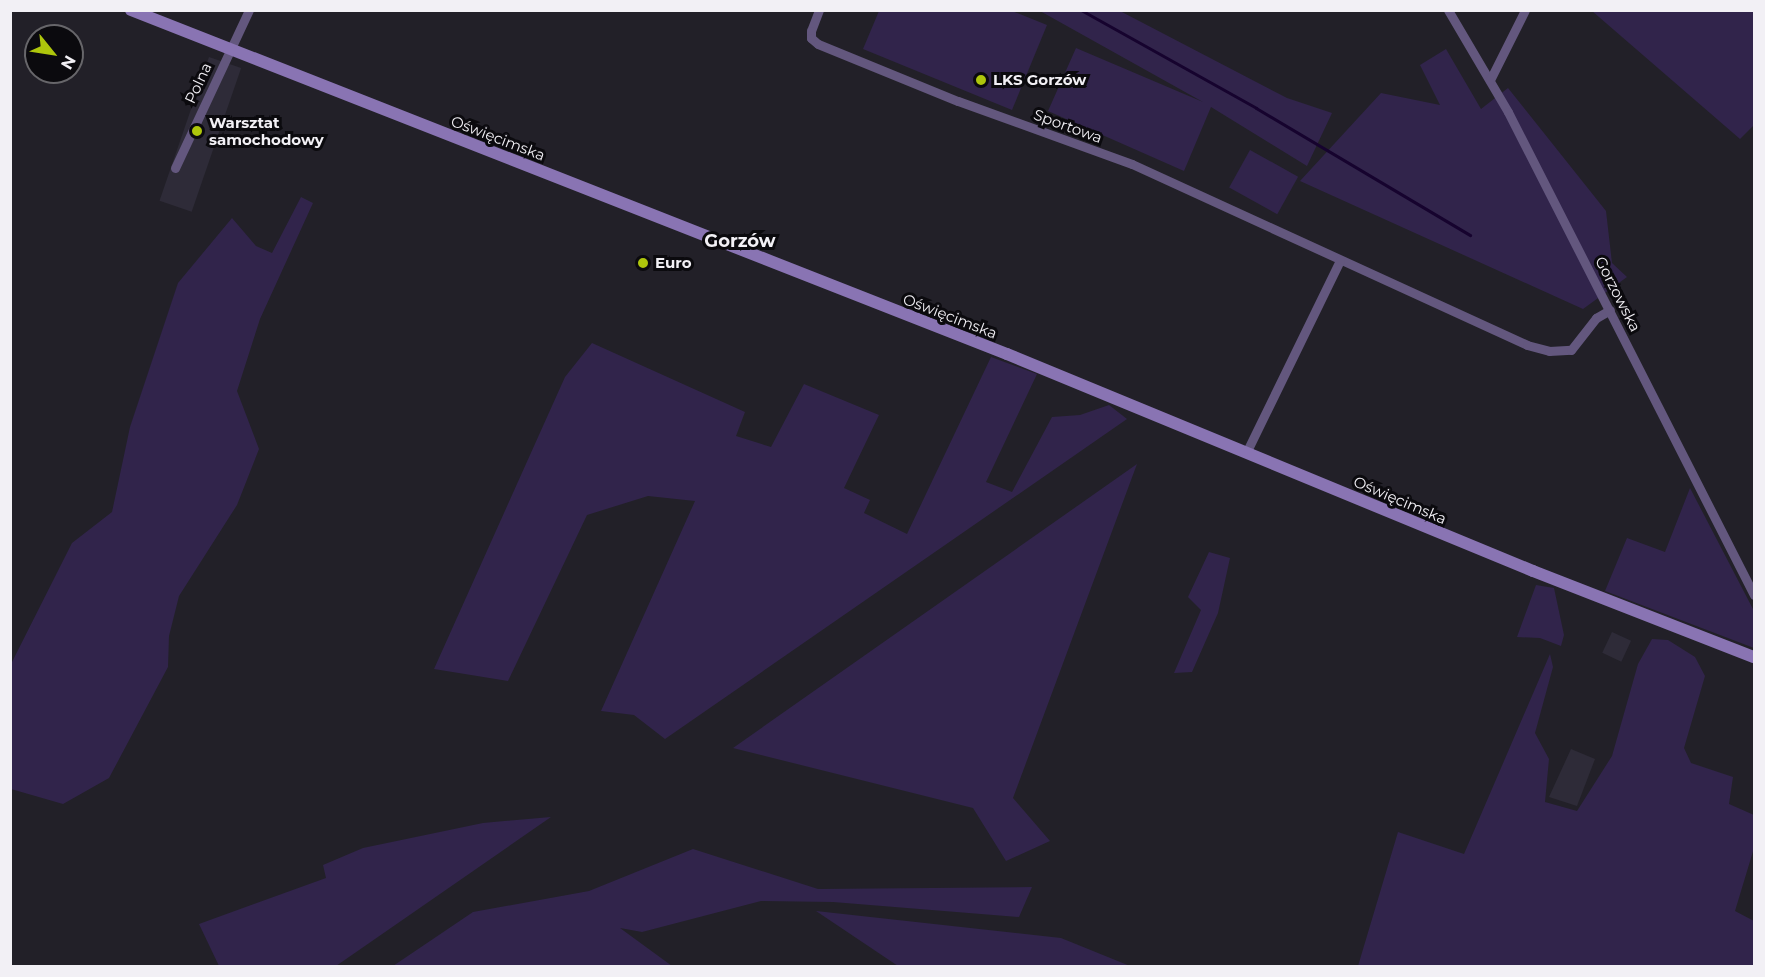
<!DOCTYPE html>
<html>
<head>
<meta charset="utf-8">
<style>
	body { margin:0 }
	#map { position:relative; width:1765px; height:977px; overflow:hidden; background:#222028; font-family:Montserrat,sans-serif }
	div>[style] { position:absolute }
	.built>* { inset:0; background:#2e2b38; transform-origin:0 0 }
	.green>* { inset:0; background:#31244b; transform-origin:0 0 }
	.stream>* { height:3px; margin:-1.5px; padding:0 1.5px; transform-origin:1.5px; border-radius:1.5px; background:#16032e }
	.street>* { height:9px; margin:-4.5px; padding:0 4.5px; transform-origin:4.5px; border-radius:4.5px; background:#63577e }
	.secondary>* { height:12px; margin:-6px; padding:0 6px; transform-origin:6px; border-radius:6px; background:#8974b3 }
	.dots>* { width:16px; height:16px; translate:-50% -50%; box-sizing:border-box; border:3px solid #0b0a0e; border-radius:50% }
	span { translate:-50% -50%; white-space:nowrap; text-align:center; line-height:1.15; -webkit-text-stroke:6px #0b0a0e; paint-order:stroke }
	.poi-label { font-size:15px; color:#f2f0f5; font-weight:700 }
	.left { translate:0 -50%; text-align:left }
	.street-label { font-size:15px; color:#f2f0f5 }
	.quarter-label { font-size:18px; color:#f2f0f5; font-weight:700 }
	.frame { position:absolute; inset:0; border:12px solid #f2f0f5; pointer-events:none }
	.north { position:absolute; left:24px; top:24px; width:60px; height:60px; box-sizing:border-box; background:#0b0a0e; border:2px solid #67666a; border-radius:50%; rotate:120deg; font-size:16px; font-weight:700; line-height:24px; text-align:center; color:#f2f0f5 }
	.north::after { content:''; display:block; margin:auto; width:21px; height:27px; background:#aec60c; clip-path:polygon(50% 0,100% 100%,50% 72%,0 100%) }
</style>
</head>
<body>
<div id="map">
	<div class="built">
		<i style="left:209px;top:57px;width:34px;height:152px;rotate:19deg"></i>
		<i style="left:1612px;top:632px;width:21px;height:23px;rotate:25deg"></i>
		<i style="clip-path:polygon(1571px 749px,1595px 759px,1577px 806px,1549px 797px)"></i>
	</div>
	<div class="green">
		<i style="clip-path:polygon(879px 11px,1012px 11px,1047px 25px,1012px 110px,863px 49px)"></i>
		<i style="clip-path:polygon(1040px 11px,1120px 11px,1287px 98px,1332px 113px,1307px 166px,1211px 107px,1184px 171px,1048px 111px,1076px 48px,1203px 102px)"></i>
		<i style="clip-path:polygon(1592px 11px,1754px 11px,1754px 125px,1740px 139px)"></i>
		<i style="clip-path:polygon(1446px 49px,1481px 109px,1508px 88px,1606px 211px,1612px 263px,1627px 277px,1583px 309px,1300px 181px,1381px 93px,1440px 105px,1420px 65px)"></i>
		<i style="left:1250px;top:150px;width:55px;height:43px;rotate:29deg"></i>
		<i style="clip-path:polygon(301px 197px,313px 203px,260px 319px,237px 391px,259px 449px,237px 505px,179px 596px,169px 636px,168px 667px,109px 778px,63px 804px,11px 789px,11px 664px,72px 543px,112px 512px,130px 427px,178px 283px,232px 218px,256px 246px,272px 253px)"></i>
		<i style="clip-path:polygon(592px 343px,745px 412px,736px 436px,771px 447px,804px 384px,879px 415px,844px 488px,870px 500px,864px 513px,907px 534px,991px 357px,1037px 374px,986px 482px,1012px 492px,1052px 417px,1080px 415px,1109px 405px,1127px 419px,665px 739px,634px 715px,601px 711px,695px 501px,648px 496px,587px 515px,508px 681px,434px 669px,565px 377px)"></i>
		<i style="clip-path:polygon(1137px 464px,1013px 798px,1050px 841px,1006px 861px,973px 808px,733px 748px)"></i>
		<i style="clip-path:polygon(1690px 488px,1754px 611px,1754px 648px,1605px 591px,1627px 538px,1665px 552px)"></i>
		<i style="clip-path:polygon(1209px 552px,1230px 558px,1218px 613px,1192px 672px,1174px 673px,1201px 610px,1188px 597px)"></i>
		<i style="clip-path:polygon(1536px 585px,1554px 588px,1564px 635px,1561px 646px,1540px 638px,1517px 637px)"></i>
		<i style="clip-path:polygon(1652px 639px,1668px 640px,1695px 657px,1705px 676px,1684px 748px,1691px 763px,1733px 777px,1729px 804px,1754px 815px,1754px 848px,1735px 911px,1754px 921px,1754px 966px,1358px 966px,1398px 832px,1464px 854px,1550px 654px,1553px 667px,1535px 733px,1549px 759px,1545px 802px,1577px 811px,1612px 756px,1638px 664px)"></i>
		<i style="clip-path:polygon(551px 817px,336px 966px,219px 966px,199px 924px,326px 878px,323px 865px,363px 848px,483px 823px)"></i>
		<i style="clip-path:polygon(693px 849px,818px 889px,1032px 887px,1019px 917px,833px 902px,761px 901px,642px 932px,620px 928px,672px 966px,393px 966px,473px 912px,589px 891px)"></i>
		<i style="clip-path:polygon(816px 911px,1061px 938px,1130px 966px,898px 966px)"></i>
	</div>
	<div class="stream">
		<i style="left:1081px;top:10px;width:201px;rotate:29.2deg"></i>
		<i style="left:1256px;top:108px;width:249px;rotate:30.7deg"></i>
	</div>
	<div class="street">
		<i style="left:819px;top:10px;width:22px;rotate:111deg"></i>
		<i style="left:811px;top:31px;width:7px;rotate:90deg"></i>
		<i style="left:811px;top:38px;width:9px;rotate:41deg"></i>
		<i style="left:818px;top:44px;width:151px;rotate:22.2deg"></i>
		<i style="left:958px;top:101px;width:185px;rotate:19.9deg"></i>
		<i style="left:1132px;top:164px;width:434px;rotate:24.6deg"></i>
		<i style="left:1527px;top:345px;width:23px;rotate:15deg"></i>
		<i style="left:1549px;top:351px;width:22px;rotate:-3deg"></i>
		<i style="left:1571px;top:350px;width:41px;rotate:-52deg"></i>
		<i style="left:1596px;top:318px;width:16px;rotate:-30deg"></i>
		<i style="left:1448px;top:10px;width:118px;rotate:59.5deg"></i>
		<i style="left:1508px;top:112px;width:542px;rotate:63.01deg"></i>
		<i style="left:1490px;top:80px;width:78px;rotate:-63.4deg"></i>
		<i style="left:175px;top:168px;width:174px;rotate:-64.9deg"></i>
		<i style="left:1247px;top:451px;width:212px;rotate:-64deg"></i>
	</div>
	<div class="secondary">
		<i style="left:131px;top:10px;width:941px;rotate:21.44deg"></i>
		<i style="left:1007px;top:354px;width:569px;rotate:22.42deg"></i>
		<i style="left:1533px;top:571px;width:237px;rotate:21.3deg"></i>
	</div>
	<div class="dots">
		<i style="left:981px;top:80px;background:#aec60c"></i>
		<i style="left:197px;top:131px;background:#aec60c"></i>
		<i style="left:643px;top:263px;background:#aec60c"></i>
	</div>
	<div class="poi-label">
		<span class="left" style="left:993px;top:80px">LKS Gorzów</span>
		<span class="left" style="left:209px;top:131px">Warsztat<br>samochodowy</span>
		<span class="left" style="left:655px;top:263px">Euro</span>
	</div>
	<div class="street-label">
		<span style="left:198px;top:83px;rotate:-65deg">Polna</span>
		<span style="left:1068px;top:126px;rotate:20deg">Sportowa</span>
		<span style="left:498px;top:138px;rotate:21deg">Oświęcimska</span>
		<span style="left:1618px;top:294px;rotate:63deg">Gorzowska</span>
		<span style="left:950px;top:316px;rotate:21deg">Oświęcimska</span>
		<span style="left:1400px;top:500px;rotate:23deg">Oświęcimska</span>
	</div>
	<div class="quarter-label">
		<span style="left:740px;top:241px">Gorzów</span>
	</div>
	<div class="frame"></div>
	<div class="north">N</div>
</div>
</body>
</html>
